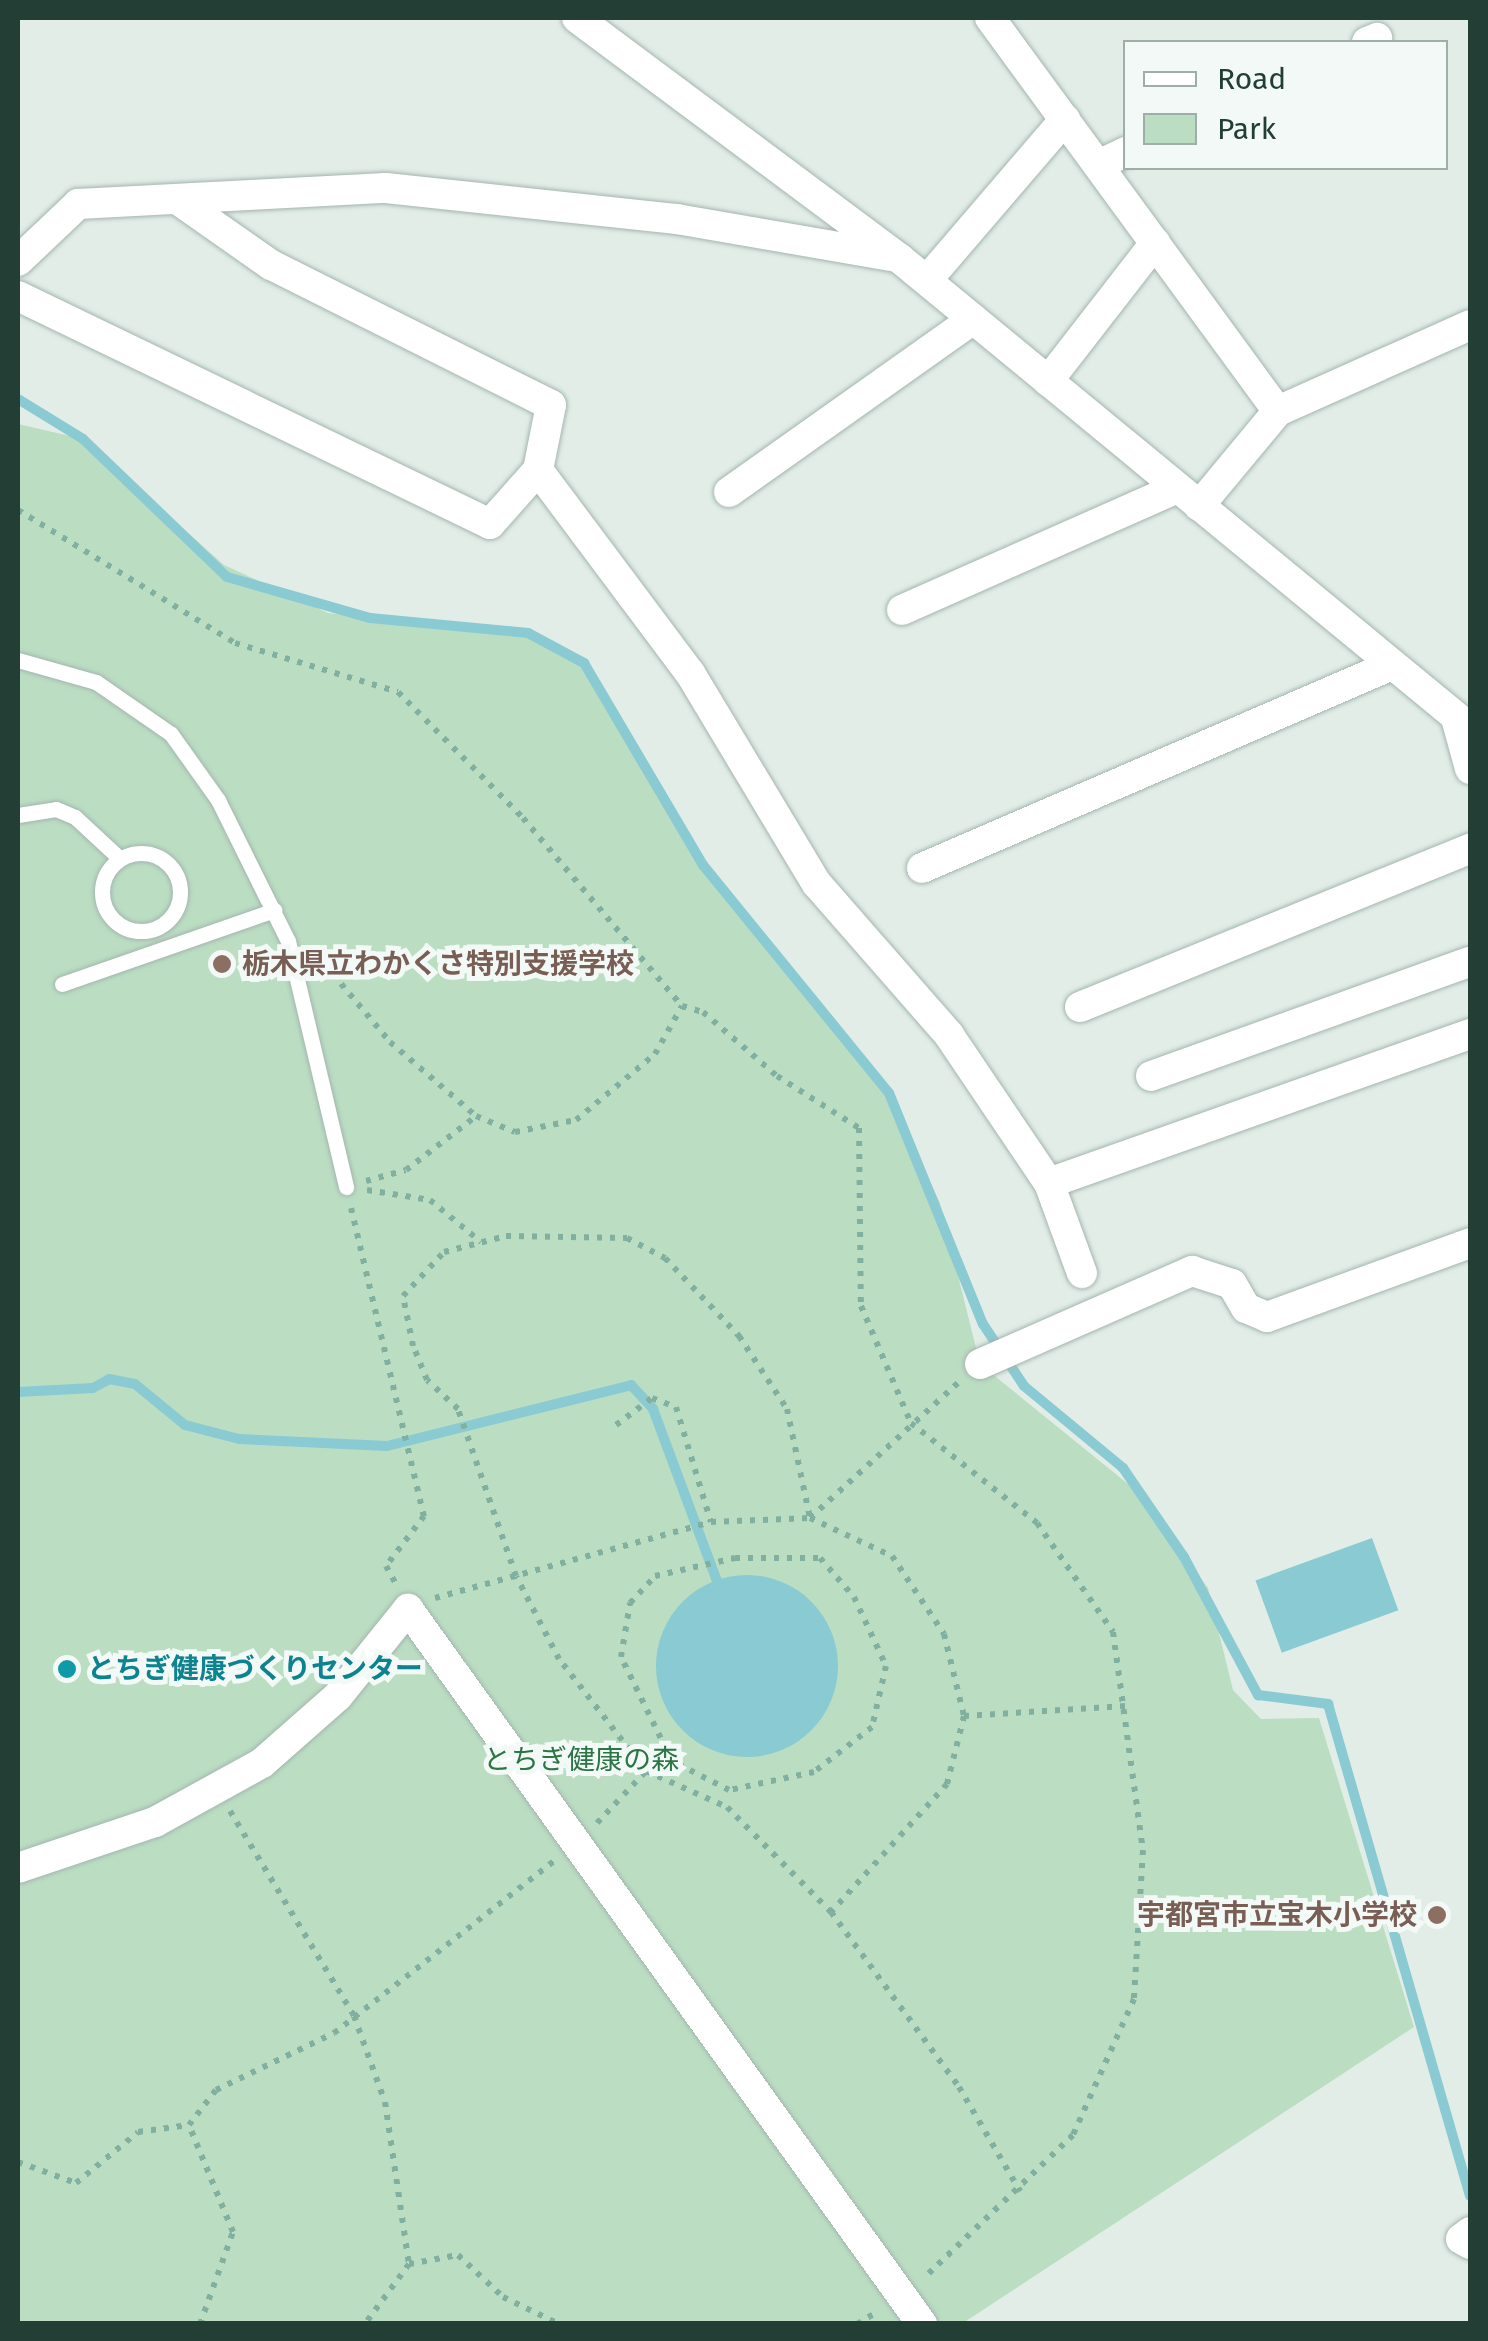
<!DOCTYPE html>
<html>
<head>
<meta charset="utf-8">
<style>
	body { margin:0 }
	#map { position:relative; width:1488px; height:2341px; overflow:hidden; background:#e2ede8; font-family:"Fira Sans","Noto Sans JP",sans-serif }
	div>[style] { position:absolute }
	.green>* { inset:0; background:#bbdec3 }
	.water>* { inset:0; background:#8acad2; transform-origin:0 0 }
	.round { border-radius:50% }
	.stream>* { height:10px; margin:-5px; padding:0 5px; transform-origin:5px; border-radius:5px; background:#8acad2 }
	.path>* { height:6px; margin-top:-3px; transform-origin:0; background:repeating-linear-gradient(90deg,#82b0a0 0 5px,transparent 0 13px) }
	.roads { filter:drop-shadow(0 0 2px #a5b5af) drop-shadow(0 0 2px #a5b5af) }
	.service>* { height:15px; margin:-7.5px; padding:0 7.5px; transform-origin:7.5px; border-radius:7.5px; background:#fff }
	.service>.ring { margin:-7.5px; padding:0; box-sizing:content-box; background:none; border:15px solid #fff; border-radius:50% }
	.minor>* { height:30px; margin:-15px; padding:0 15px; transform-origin:15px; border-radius:15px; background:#fff }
	.dots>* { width:28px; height:28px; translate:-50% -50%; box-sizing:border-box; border:5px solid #f3f9f6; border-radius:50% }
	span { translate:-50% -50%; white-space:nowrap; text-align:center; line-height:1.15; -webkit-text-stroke:10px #f3f9f6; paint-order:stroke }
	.education-label { font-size:28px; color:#785e54; font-weight:700 }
	.left { translate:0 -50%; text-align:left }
	.right { translate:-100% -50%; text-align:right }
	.culture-label { font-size:28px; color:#0d838f; font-weight:700 }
	.park-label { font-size:28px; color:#2c7545 }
	.frame { position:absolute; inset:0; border:20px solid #223e35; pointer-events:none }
	.legend { position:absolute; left:1123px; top:40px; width:325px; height:130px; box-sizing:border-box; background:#f3f9f6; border:2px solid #9faea9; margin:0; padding:12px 18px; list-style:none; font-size:30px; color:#223e35 }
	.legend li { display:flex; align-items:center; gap:20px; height:50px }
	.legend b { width:50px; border:2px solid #9faea9 }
</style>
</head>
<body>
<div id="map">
	<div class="green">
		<i style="clip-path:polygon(18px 424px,83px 439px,224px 565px,328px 613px,528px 633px,584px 663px,703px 865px,889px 1093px,940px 1203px,980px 1364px,1133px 1488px,1208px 1588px,1233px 1690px,1261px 1719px,1319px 1718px,1414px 2027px,963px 2323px,18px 2324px)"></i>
	</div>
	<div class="water">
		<i style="left:1372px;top:1538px;width:77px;height:124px;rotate:70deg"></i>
		<i class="round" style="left:656px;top:1575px;width:182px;height:182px"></i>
	</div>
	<div class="stream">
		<i style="left:18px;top:399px;width:76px;rotate:31.6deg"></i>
		<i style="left:83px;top:439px;width:199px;rotate:43.8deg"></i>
		<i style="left:227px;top:577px;width:149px;rotate:16deg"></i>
		<i style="left:370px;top:618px;width:159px;rotate:5.4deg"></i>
		<i style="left:528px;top:633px;width:64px;rotate:28.2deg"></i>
		<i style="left:584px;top:663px;width:234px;rotate:59.5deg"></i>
		<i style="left:703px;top:865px;width:294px;rotate:50.8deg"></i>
		<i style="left:889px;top:1093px;width:249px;rotate:67.9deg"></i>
		<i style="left:983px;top:1324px;width:74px;rotate:56.5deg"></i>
		<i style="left:1024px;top:1386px;width:129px;rotate:39.6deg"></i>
		<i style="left:1123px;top:1468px;width:108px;rotate:55.6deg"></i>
		<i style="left:1184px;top:1557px;width:157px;rotate:61.8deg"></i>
		<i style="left:1258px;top:1695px;width:71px;rotate:7.3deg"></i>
		<i style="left:1328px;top:1704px;width:512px;rotate:73.9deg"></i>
		<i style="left:18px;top:1392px;width:75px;rotate:-3.1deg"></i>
		<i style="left:93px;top:1388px;width:18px;rotate:-29deg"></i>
		<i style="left:109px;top:1379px;width:26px;rotate:11deg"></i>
		<i style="left:135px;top:1384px;width:65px;rotate:39.4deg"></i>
		<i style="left:185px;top:1425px;width:56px;rotate:14.5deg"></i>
		<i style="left:239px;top:1439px;width:148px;rotate:2.7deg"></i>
		<i style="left:387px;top:1446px;width:252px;rotate:-14deg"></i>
		<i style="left:631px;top:1385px;width:33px;rotate:47deg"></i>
		<i style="left:653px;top:1409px;width:184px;rotate:69.6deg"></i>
	</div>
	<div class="path">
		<i style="left:18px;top:510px;width:255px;rotate:31.5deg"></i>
		<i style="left:235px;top:643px;width:170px;rotate:16.7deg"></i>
		<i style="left:398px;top:692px;width:177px;rotate:45.2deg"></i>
		<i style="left:523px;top:818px;width:246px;rotate:49.8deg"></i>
		<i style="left:316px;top:954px;width:115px;rotate:49.9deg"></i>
		<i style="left:390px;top:1042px;width:113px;rotate:40.7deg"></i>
		<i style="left:366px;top:1181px;width:41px;rotate:-15.4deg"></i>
		<i style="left:406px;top:1170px;width:88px;rotate:-37.6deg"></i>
		<i style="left:476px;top:1116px;width:42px;rotate:22.3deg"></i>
		<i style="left:515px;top:1132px;width:62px;rotate:-11.1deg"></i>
		<i style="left:576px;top:1120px;width:103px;rotate:-39.9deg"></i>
		<i style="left:655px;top:1054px;width:55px;rotate:-60.6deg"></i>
		<i style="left:682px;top:1006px;width:22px;rotate:16deg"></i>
		<i style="left:703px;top:1012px;width:98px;rotate:40.9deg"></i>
		<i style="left:777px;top:1076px;width:97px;rotate:32.4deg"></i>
		<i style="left:859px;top:1128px;width:178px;rotate:89.4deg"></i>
		<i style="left:861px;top:1306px;width:127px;rotate:66.9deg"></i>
		<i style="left:911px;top:1423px;width:161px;rotate:38.4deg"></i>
		<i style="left:1037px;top:1523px;width:133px;rotate:55.1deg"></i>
		<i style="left:1113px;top:1632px;width:220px;rotate:82.2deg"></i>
		<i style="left:1143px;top:1850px;width:149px;rotate:93.5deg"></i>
		<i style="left:1134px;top:1999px;width:149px;rotate:114.2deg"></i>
		<i style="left:1073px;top:2135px;width:207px;rotate:136.2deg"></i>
		<i style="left:367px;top:1190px;width:64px;rotate:9deg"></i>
		<i style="left:430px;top:1200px;width:66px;rotate:39.5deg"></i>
		<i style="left:351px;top:1208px;width:317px;rotate:76.7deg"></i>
		<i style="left:424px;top:1516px;width:63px;rotate:127.2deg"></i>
		<i style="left:386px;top:1566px;width:23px;rotate:61deg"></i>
		<i style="left:616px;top:1425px;width:45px;rotate:-36.9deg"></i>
		<i style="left:652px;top:1398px;width:26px;rotate:21deg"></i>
		<i style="left:676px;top:1407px;width:120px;rotate:73.1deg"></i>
		<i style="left:735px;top:1558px;width:85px"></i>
		<i style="left:820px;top:1558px;width:52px;rotate:48.9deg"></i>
		<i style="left:854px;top:1597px;width:76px;rotate:65.1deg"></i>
		<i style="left:886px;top:1666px;width:63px;rotate:102.9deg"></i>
		<i style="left:872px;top:1727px;width:73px;rotate:142.2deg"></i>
		<i style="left:814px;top:1772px;width:87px;rotate:168deg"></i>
		<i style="left:729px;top:1790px;width:64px;rotate:-153deg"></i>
		<i style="left:672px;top:1761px;width:116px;rotate:-116.1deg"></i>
		<i style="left:621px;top:1657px;width:55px;rotate:-80.5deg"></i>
		<i style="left:630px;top:1603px;width:37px;rotate:-47deg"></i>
		<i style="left:655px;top:1576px;width:82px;rotate:-12.7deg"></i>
		<i style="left:435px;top:1598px;width:286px;rotate:-15.4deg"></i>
		<i style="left:711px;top:1522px;width:99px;rotate:-2.3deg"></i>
		<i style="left:810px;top:1518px;width:202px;rotate:-42.4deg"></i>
		<i style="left:964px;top:1716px;width:70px;rotate:104deg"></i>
		<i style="left:947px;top:1784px;width:173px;rotate:132.2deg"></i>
		<i style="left:831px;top:1912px;width:217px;rotate:53.8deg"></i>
		<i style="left:959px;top:2087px;width:121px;rotate:59.6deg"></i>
		<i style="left:646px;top:1771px;width:142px;rotate:-127.8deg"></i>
		<i style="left:559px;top:1659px;width:93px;rotate:-117.4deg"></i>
		<i style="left:516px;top:1576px;width:177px;rotate:-109.2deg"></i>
		<i style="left:458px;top:1409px;width:42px;rotate:-136.9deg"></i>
		<i style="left:427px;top:1380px;width:37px;rotate:-112deg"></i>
		<i style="left:413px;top:1346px;width:51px;rotate:-101.3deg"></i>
		<i style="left:403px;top:1296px;width:60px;rotate:-47deg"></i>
		<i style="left:444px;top:1252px;width:64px;rotate:-14.5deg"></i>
		<i style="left:506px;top:1236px;width:121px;rotate:0.9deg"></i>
		<i style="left:627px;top:1238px;width:43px;rotate:27.8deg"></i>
		<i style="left:665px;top:1258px;width:108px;rotate:46.5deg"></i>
		<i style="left:739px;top:1336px;width:87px;rotate:56.7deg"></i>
		<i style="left:787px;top:1409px;width:111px;rotate:78.1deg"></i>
		<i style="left:810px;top:1518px;width:90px;rotate:24.9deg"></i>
		<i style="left:892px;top:1556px;width:94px;rotate:56.3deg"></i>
		<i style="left:944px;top:1634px;width:84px;rotate:76.3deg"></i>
		<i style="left:964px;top:1716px;width:162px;rotate:-3.5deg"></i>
		<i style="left:230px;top:1811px;width:240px;rotate:58.8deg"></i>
		<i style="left:354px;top:2016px;width:91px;rotate:70.2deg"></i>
		<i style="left:385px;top:2102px;width:164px;rotate:81.6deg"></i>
		<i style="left:409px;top:2264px;width:74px;rotate:126.3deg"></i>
		<i style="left:597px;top:1823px;width:71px;rotate:-46.7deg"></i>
		<i style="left:646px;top:1771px;width:89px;rotate:24deg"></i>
		<i style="left:727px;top:1807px;width:148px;rotate:45.3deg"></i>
		<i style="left:18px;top:2162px;width:62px;rotate:19.9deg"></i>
		<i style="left:76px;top:2183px;width:80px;rotate:-39.4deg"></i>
		<i style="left:138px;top:2132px;width:51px;rotate:-7.8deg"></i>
		<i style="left:409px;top:2264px;width:50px;rotate:-10.4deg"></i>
		<i style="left:458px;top:2255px;width:62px;rotate:43deg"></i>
		<i style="left:503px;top:2297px;width:62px;rotate:25.7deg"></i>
		<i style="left:200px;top:2324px;width:98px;rotate:-70.3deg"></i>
		<i style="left:233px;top:2232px;width:116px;rotate:-112.4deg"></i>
		<i style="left:189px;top:2125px;width:44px;rotate:-52.4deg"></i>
		<i style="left:216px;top:2090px;width:131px;rotate:-25.8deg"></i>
		<i style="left:334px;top:2033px;width:279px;rotate:-38deg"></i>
		<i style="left:857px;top:2324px;width:23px;rotate:-31deg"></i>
	</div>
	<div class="roads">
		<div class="service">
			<i style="left:18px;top:660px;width:81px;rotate:15.8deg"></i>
			<i style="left:96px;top:682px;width:91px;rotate:34.7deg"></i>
			<i style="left:171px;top:734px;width:81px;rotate:54.5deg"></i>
			<i style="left:218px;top:800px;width:157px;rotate:63.6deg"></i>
			<i style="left:288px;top:941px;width:253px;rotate:76.7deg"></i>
			<i style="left:18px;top:815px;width:38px;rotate:-9deg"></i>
			<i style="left:56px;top:809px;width:21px;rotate:23deg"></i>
			<i style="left:75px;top:817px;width:57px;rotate:42.9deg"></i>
			<i class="ring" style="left:102px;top:853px;width:63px;height:63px"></i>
			<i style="left:62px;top:984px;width:225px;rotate:-19.2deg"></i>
		</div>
		<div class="minor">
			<i style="left:577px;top:18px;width:402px;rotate:36.7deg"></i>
			<i style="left:899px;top:258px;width:740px;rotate:39.46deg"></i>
			<i style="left:990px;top:18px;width:487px;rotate:53.8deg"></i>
			<i style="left:1367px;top:42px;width:11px;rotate:-22deg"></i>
			<i style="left:1098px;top:165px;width:31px;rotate:-25deg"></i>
			<i style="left:18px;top:261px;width:83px;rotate:-43.5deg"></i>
			<i style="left:78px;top:204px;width:308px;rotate:-3deg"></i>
			<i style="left:386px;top:188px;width:293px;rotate:6.1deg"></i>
			<i style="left:677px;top:219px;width:218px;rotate:9.8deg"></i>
			<i style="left:927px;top:280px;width:212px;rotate:-49.4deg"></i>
			<i style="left:18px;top:296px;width:524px;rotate:25.78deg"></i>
			<i style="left:490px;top:524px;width:72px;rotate:-48.4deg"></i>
			<i style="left:538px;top:470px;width:66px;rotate:-78.7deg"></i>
			<i style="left:551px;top:405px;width:313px;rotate:-153.4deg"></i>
			<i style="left:271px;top:265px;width:113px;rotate:-145deg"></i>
			<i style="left:1048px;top:381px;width:175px;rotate:-52.2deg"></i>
			<i style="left:538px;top:470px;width:254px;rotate:53.2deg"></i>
			<i style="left:690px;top:673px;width:246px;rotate:59deg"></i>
			<i style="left:817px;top:884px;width:201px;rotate:48.8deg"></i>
			<i style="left:949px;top:1035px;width:179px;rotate:56deg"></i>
			<i style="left:1049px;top:1183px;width:96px;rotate:69.9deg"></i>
			<i style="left:729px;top:492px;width:299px;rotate:-35.3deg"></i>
			<i style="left:1199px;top:506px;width:124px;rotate:-50.3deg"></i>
			<i style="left:1278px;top:411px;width:210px;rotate:-24.1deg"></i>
			<i style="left:902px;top:610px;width:301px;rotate:-23.9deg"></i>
			<i style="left:1456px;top:718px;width:53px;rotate:74.6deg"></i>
			<i style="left:922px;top:868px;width:512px;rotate:-23.36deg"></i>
			<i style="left:1080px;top:1007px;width:421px;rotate:-22.1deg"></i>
			<i style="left:1151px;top:1076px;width:339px;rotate:-19.7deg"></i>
			<i style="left:1049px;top:1183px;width:447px;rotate:-19.5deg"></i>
			<i style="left:980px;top:1364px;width:232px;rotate:-23.7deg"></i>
			<i style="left:1192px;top:1271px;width:42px;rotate:18deg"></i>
			<i style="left:1232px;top:1284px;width:28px;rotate:60deg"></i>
			<i style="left:1246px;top:1308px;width:23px;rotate:23deg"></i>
			<i style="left:1267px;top:1317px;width:216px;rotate:-20deg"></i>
			<i style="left:18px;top:1868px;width:145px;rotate:-18.6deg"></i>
			<i style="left:155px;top:1822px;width:122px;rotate:-28.9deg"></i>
			<i style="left:262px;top:1763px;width:101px;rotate:-41.4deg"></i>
			<i style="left:338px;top:1696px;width:112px;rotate:-51.2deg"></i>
			<i style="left:408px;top:1609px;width:881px;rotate:54.29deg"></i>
			<i style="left:1470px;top:2232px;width:11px;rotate:142deg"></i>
			<i style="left:1461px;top:2239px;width:10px;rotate:29deg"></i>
		</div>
	</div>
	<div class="dots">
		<i style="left:222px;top:964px;background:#8d6e63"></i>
		<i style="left:67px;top:1669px;background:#0f9aa8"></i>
		<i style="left:1437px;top:1915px;background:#8d6e63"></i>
	</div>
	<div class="education-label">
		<span class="left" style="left:242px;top:964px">栃木県立わかくさ特別支援学校</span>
		<span class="right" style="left:1417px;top:1915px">宇都宮市立宝木小学校</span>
	</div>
	<div class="culture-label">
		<span class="left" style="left:87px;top:1669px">とちぎ健康づくりセンター</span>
	</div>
	<div class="park-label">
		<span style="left:581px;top:1760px">とちぎ健康の森</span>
	</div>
	<div class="frame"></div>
	<ul class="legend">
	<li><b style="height:12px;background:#fff"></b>Road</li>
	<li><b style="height:28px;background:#bbdec3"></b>Park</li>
	</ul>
</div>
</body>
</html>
